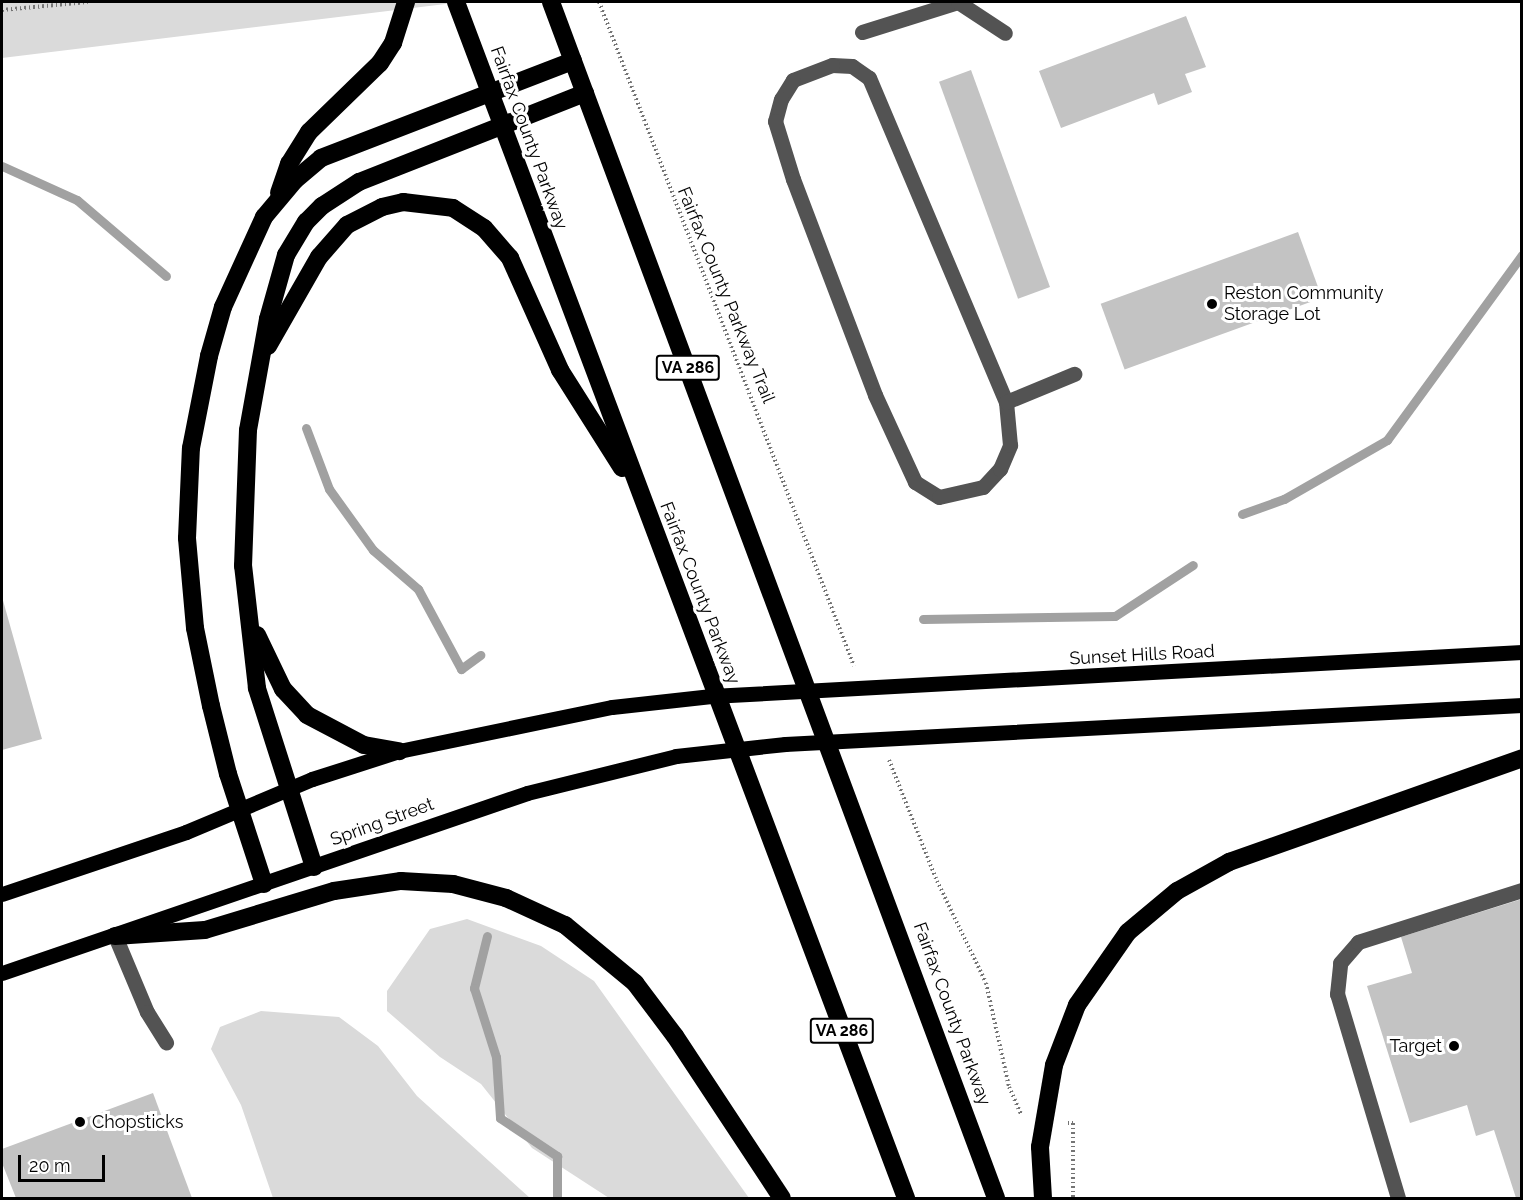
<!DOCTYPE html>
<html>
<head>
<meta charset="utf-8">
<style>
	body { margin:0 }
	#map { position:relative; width:1523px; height:1200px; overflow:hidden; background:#fff; font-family:Raleway,sans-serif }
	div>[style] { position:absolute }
	.green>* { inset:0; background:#dadada }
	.stream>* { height:9px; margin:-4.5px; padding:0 4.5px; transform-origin:4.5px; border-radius:4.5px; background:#a1a1a1 }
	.building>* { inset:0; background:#c3c3c3; transform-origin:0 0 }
	.path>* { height:4px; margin-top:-2px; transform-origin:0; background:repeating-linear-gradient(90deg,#757575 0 1.5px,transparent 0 4.5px) }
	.minor>* { height:15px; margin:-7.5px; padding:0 7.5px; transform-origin:7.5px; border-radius:7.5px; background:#535353 }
	.major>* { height:15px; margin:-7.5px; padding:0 7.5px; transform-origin:7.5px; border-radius:7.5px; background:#000 }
	.highway>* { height:18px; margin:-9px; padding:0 9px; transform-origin:9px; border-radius:9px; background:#000 }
	.dots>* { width:16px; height:16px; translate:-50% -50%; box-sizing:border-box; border:3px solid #fff; border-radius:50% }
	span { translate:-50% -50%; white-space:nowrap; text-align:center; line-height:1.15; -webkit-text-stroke:6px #fff; paint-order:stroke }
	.shield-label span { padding:2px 4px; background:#fff; border:2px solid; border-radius:4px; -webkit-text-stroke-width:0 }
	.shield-label { font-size:16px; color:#000; font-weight:700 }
	.street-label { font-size:18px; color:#000 }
	.poi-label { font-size:18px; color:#000 }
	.left { translate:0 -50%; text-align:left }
	.right { translate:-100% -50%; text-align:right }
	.frame { position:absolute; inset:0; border:3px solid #000; pointer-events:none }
	.scale { position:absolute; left:18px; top:1155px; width:87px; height:27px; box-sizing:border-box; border:3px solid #000; border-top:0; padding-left:8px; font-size:18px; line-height:21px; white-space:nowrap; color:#000; -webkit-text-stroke:4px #fff; paint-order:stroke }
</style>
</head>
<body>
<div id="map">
	<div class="green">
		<i style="clip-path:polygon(2px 2px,462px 2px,2px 58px)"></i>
		<i style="clip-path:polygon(467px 919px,541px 946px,594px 981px,749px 1198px,609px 1198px,532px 1148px,481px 1084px,440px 1057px,387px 1011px,387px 991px,430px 929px)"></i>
		<i style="clip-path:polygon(261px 1011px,339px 1017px,378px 1046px,417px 1096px,530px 1198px,273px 1198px,241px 1105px,211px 1049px,220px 1027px)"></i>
	</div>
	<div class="stream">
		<i style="left:2px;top:166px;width:82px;rotate:24.4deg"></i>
		<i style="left:77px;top:200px;width:117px;rotate:40.5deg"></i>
		<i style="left:306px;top:428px;width:65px;rotate:69.3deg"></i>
		<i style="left:329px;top:489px;width:75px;rotate:54.2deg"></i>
		<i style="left:373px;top:550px;width:60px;rotate:40.9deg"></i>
		<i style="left:418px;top:589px;width:91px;rotate:61.7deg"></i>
		<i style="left:461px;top:669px;width:24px;rotate:-36deg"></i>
		<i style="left:1242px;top:514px;width:45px;rotate:-19.7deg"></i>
		<i style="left:1284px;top:499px;width:119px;rotate:-29.8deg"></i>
		<i style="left:1387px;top:440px;width:229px;rotate:-53.9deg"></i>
		<i style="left:923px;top:619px;width:192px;rotate:-0.9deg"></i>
		<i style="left:1115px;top:616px;width:93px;rotate:-33.2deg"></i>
		<i style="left:487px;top:936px;width:54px;rotate:104deg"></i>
		<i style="left:474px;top:988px;width:72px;rotate:72.3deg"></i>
		<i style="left:496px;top:1057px;width:61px;rotate:86.2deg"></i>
		<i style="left:500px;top:1118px;width:69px;rotate:33.7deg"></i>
		<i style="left:557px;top:1156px;width:42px;rotate:90deg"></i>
	</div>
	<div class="building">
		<i style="clip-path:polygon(1186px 16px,1206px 67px,1185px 74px,1192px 92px,1158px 105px,1154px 93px,1061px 128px,1039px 71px)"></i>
		<i style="left:971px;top:70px;width:231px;height:34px;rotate:70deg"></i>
		<i style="left:1298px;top:232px;width:70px;height:210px;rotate:70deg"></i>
		<i style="clip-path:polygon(2px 597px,42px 739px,2px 750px)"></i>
		<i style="clip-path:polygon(1522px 899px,1522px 1198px,1516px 1198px,1494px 1130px,1476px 1136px,1467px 1105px,1410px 1123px,1367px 986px,1412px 973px,1401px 937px)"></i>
		<i style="clip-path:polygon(153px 1093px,192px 1198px,16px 1198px,2px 1163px,2px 1149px)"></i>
	</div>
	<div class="path">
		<i style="left:599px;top:2px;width:711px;rotate:68.99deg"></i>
		<i style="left:2px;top:10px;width:86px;rotate:-5.3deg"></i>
		<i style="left:889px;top:760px;width:130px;rotate:68.4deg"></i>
		<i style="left:937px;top:881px;width:113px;rotate:64.3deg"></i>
		<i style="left:986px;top:983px;width:107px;rotate:77.5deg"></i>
		<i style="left:1009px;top:1087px;width:30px;rotate:66deg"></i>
		<i style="left:1068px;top:1123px;width:5px"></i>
		<i style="left:1073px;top:1123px;width:75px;rotate:90deg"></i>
	</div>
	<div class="minor">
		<i style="left:862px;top:32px;width:101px;rotate:-17.4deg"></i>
		<i style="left:958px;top:2px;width:56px;rotate:33.4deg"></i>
		<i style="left:1006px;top:402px;width:352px;rotate:-112.9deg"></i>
		<i style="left:869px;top:78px;width:21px;rotate:-145deg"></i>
		<i style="left:852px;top:66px;width:20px;rotate:-177deg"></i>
		<i style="left:832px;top:65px;width:42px;rotate:159deg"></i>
		<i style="left:793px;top:80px;width:22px;rotate:122deg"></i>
		<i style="left:781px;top:99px;width:23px;rotate:105deg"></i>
		<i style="left:775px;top:121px;width:61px;rotate:72.8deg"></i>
		<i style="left:793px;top:179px;width:231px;rotate:69.2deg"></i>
		<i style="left:875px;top:395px;width:96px;rotate:65.3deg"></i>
		<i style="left:915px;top:482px;width:28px;rotate:32deg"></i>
		<i style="left:939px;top:497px;width:45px;rotate:-12.8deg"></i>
		<i style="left:983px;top:487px;width:25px;rotate:-47deg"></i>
		<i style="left:1000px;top:469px;width:26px;rotate:-67deg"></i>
		<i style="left:1010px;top:445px;width:43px;rotate:-95.3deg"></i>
		<i style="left:1006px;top:402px;width:74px;rotate:-22.4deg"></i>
		<i style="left:115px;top:936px;width:82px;rotate:67.2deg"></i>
		<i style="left:147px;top:1012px;width:36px;rotate:58deg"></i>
		<i style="left:1398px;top:1198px;width:213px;rotate:-106.6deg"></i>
		<i style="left:1337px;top:994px;width:31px;rotate:-84deg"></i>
		<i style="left:1340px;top:963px;width:28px;rotate:-49deg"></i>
		<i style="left:1358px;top:942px;width:172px;rotate:-17.6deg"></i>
	</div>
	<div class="major">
		<i style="left:2px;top:894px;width:194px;rotate:-18.6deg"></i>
		<i style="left:186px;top:832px;width:137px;rotate:-22.8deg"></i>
		<i style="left:312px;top:779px;width:91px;rotate:-17.8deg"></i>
		<i style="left:399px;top:751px;width:217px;rotate:-11.7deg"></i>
		<i style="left:612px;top:707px;width:100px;rotate:-6.3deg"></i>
		<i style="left:711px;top:696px;width:812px;rotate:-3.11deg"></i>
		<i style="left:2px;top:973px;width:555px;rotate:-18.92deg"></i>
		<i style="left:527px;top:793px;width:154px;rotate:-13.9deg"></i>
		<i style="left:676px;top:756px;width:110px;rotate:-6.3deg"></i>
		<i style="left:785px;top:744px;width:738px;rotate:-3.03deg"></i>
	</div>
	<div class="highway">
		<i style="left:456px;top:2px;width:1278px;rotate:69.38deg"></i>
		<i style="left:551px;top:2px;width:1276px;rotate:69.59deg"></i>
		<i style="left:279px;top:193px;width:31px;rotate:-71deg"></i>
		<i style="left:289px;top:164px;width:38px;rotate:-58deg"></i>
		<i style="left:309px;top:132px;width:99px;rotate:-44.2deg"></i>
		<i style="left:380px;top:63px;width:24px;rotate:-57deg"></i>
		<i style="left:393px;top:43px;width:43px;rotate:-72.4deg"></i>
		<i style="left:268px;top:346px;width:103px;rotate:-60.2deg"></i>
		<i style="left:319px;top:257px;width:43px;rotate:-48.8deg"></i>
		<i style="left:347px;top:225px;width:39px;rotate:-27deg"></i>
		<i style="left:382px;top:207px;width:22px;rotate:-13deg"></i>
		<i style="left:403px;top:202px;width:50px;rotate:6.8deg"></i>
		<i style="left:453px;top:208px;width:37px;rotate:33deg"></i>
		<i style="left:484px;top:228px;width:40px;rotate:49deg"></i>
		<i style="left:510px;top:258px;width:123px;rotate:65.9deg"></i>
		<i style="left:560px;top:370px;width:116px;rotate:57.7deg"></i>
		<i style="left:257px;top:635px;width:60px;rotate:64.3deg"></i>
		<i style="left:283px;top:689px;width:35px;rotate:47deg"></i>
		<i style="left:307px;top:715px;width:64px;rotate:27.8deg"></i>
		<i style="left:364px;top:745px;width:36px;rotate:10deg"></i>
		<i style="left:314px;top:867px;width:188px;rotate:-107.7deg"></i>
		<i style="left:257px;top:688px;width:123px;rotate:-96.5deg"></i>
		<i style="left:243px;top:566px;width:136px;rotate:-87.9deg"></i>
		<i style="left:248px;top:430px;width:113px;rotate:-79.8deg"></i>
		<i style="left:268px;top:319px;width:66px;rotate:-74.3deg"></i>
		<i style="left:286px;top:255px;width:39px;rotate:-59deg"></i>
		<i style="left:306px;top:222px;width:23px;rotate:-45deg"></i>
		<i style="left:322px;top:206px;width:44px;rotate:-33deg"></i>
		<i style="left:359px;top:182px;width:243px;rotate:-21.5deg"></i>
		<i style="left:264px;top:884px;width:116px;rotate:-108.1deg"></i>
		<i style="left:228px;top:774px;width:70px;rotate:-104deg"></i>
		<i style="left:211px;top:706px;width:80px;rotate:-101.6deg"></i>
		<i style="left:195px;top:628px;width:90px;rotate:-95.1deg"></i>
		<i style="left:187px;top:538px;width:90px;rotate:-87.5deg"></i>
		<i style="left:191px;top:448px;width:94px;rotate:-78.9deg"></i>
		<i style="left:209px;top:356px;width:51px;rotate:-74.1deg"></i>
		<i style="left:223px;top:307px;width:99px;rotate:-65.5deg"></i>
		<i style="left:264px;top:217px;width:48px;rotate:-50deg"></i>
		<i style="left:295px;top:180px;width:34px;rotate:-40deg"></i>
		<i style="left:321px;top:158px;width:270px;rotate:-21.1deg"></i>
		<i style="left:115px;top:936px;width:90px;rotate:-3.8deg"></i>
		<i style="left:205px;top:930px;width:135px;rotate:-16.8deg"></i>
		<i style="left:334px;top:891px;width:68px;rotate:-8.5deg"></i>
		<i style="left:401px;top:881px;width:52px;rotate:3.3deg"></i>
		<i style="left:453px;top:884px;width:55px;rotate:14.8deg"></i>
		<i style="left:506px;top:898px;width:65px;rotate:24.6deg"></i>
		<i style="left:565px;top:925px;width:91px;rotate:39.6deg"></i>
		<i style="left:635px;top:983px;width:66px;rotate:53deg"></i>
		<i style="left:675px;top:1036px;width:194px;rotate:56.6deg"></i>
		<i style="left:1043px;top:1198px;width:51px;rotate:-93.4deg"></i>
		<i style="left:1040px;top:1147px;width:83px;rotate:-80.3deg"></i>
		<i style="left:1054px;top:1065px;width:64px;rotate:-69deg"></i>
		<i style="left:1077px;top:1005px;width:89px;rotate:-55.1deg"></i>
		<i style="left:1128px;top:932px;width:64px;rotate:-39.9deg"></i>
		<i style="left:1177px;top:891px;width:60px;rotate:-29.1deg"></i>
		<i style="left:1229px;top:862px;width:311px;rotate:-19.5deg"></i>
	</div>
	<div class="dots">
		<i style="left:1212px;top:304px;background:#000"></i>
		<i style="left:1454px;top:1046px;background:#000"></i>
		<i style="left:80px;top:1122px;background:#000"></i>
	</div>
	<div class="shield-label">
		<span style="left:688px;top:368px">VA 286</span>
		<span style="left:842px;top:1031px">VA 286</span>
	</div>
	<div class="street-label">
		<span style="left:529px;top:138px;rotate:70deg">Fairfax County Parkway</span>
		<span style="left:726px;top:295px;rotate:68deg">Fairfax County Parkway Trail</span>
		<span style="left:700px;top:593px;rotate:69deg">Fairfax County Parkway</span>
		<span style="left:1142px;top:655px;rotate:-3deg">Sunset Hills Road</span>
		<span style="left:382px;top:822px;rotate:-20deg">Spring Street</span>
		<span style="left:952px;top:1014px;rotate:70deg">Fairfax County Parkway</span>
	</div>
	<div class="poi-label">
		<span class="left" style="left:1224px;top:304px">Reston Community<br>Storage Lot</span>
		<span class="right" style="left:1442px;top:1046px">Target</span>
		<span class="left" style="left:92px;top:1122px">Chopsticks</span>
	</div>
	<div class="frame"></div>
	<div class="scale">20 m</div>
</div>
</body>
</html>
